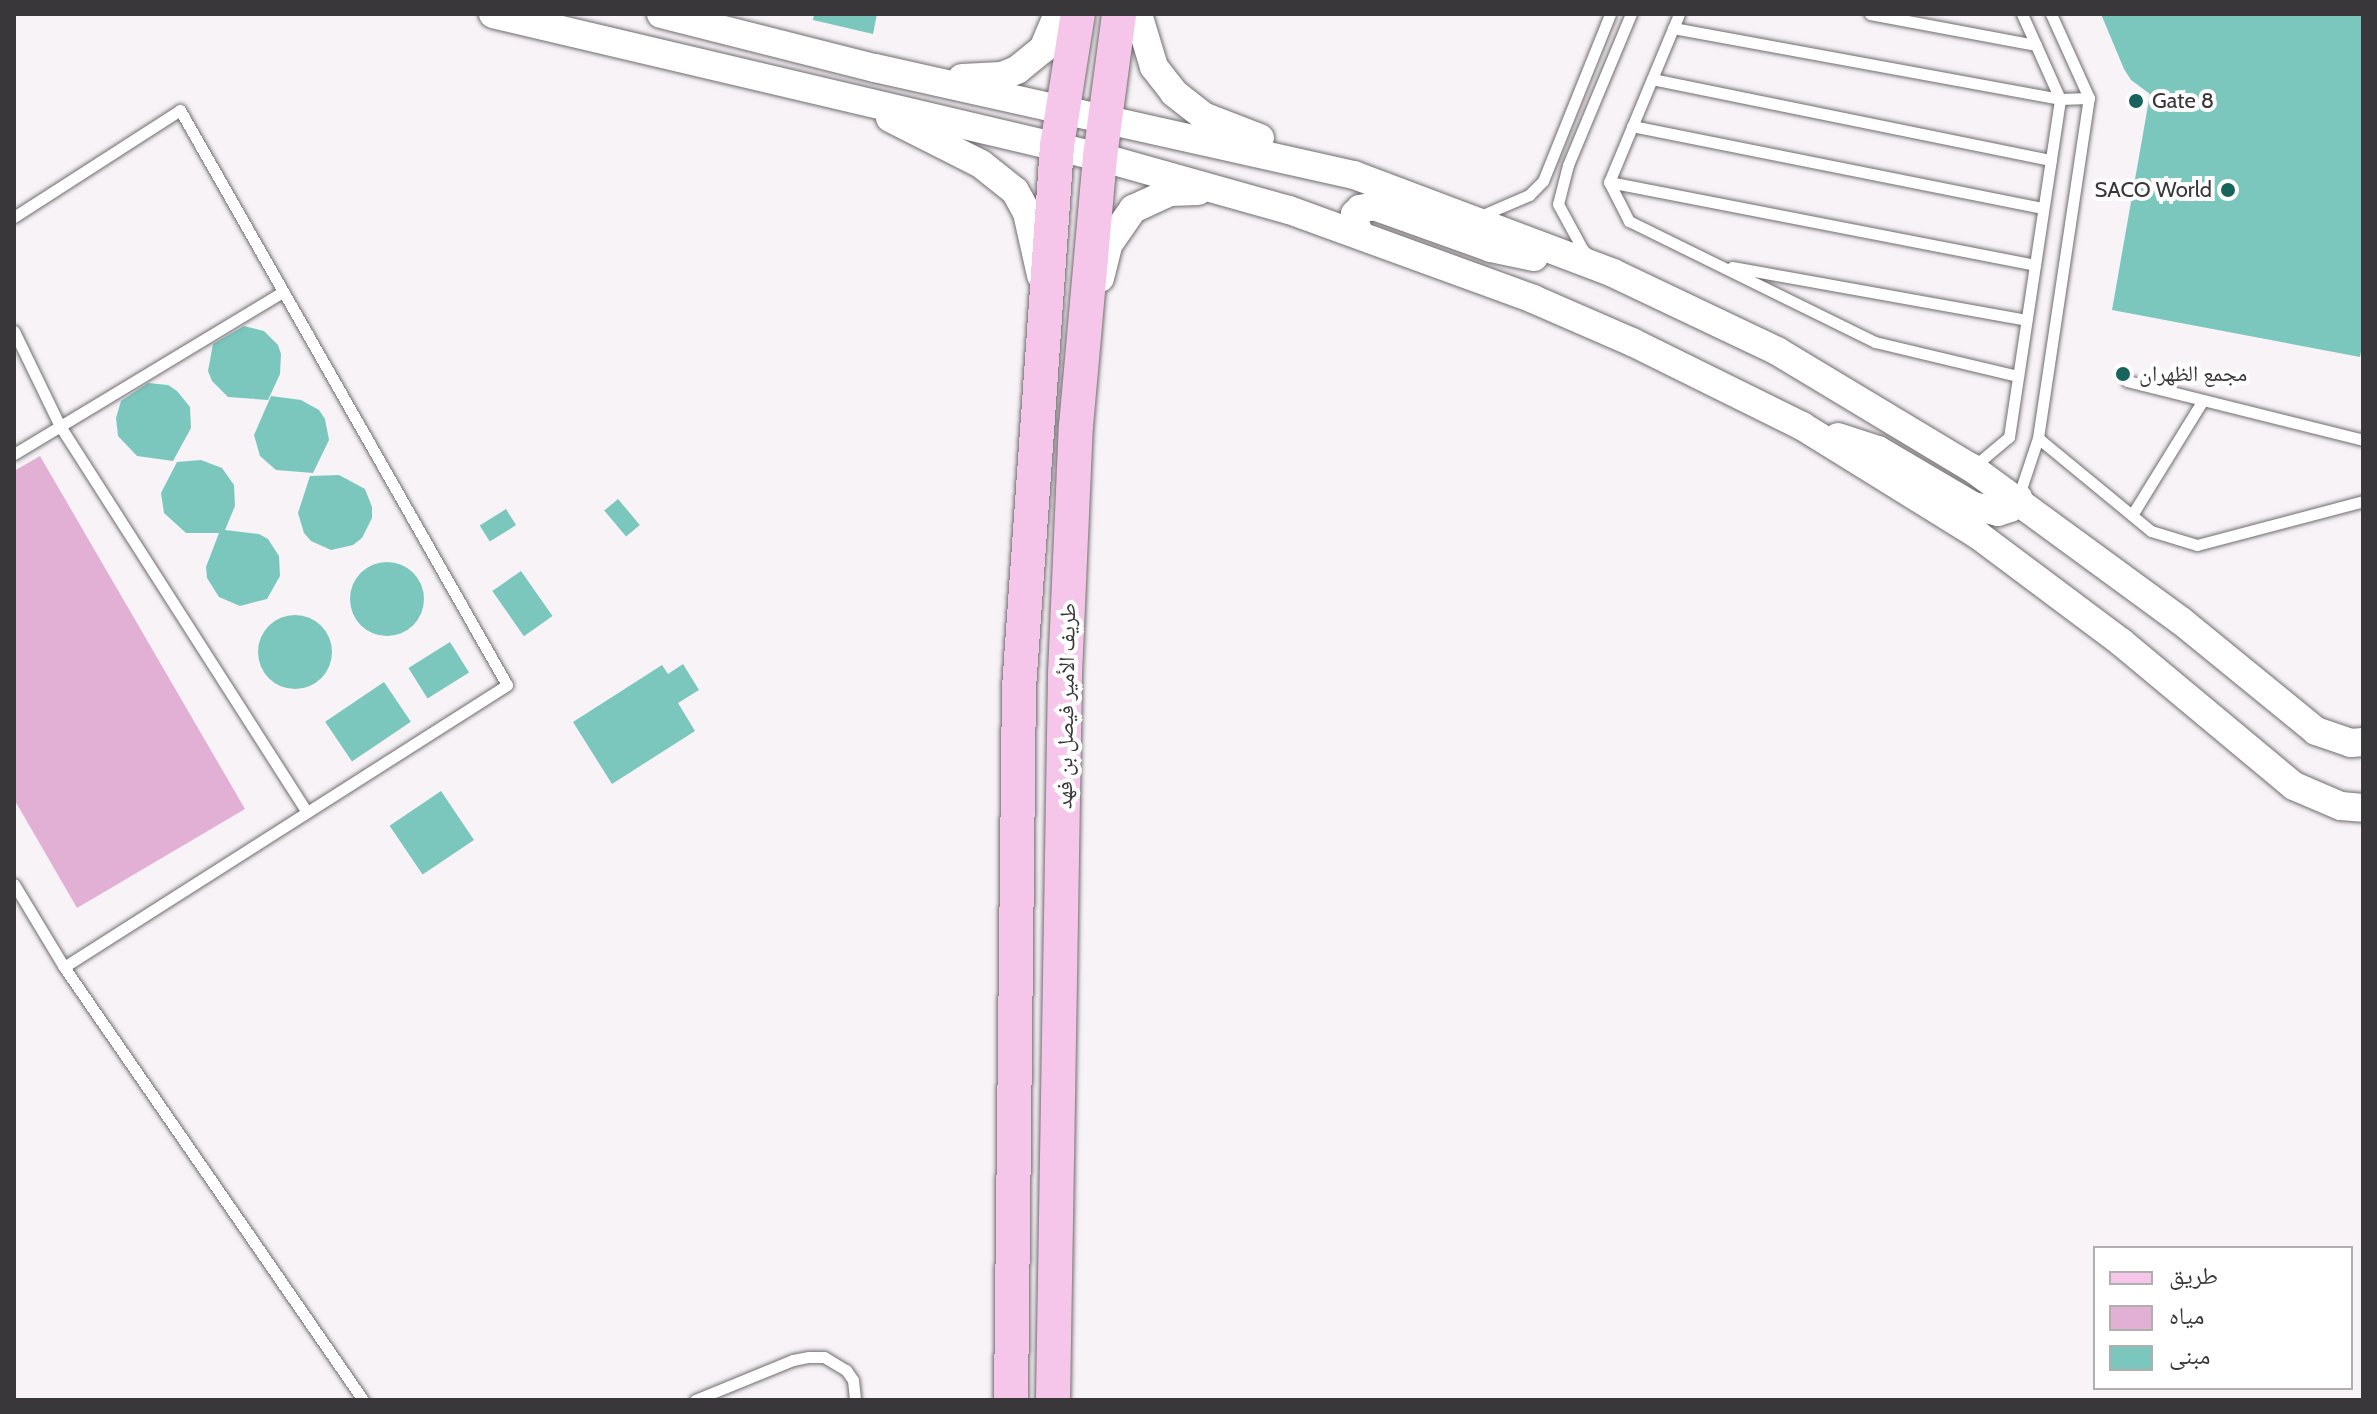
<!DOCTYPE html>
<html>
<head>
<meta charset="utf-8">
<style>
	body { margin:0 }
	#map { position:relative; width:2377px; height:1414px; overflow:hidden; background:#f8f3f7; font-family:Cabin,"Noto Naskh Arabic",sans-serif }
	div>[style] { position:absolute }
	.water>* { inset:0; background:#e2afd5 }
	.building>* { inset:0; background:#7bc7bd; transform-origin:0 0 }
	.round { border-radius:50% }
	.roads { filter:drop-shadow(0 0 2px #706c6f) drop-shadow(0 0 2px #706c6f) }
	.service>* { height:11px; margin:-5.5px; padding:0 5.5px; transform-origin:5.5px; border-radius:5.5px; background:#fff }
	.tertiary>* { height:28px; margin:-14px; padding:0 14px; transform-origin:14px; border-radius:14px; background:#fff }
	.primary>* { height:34px; margin:-17px; padding:0 17px; transform-origin:17px; border-radius:17px; background:#f5c6e9 }
	.dots>* { width:22px; height:22px; translate:-50% -50%; box-sizing:border-box; border:4px solid #fff; border-radius:50% }
	span { translate:-50% -50%; white-space:nowrap; text-align:center; line-height:1.15; -webkit-text-stroke:8px #fff; paint-order:stroke }
	.poi-label { font-size:22px; color:#393739 }
	.left { translate:0 -50%; text-align:left }
	.right { translate:-100% -50%; text-align:right }
	.street-label { font-size:22px; color:#393739 }
	.frame { position:absolute; inset:0; border:16px solid #393739; pointer-events:none }
	.legend { position:absolute; left:2093px; top:1246px; width:260px; height:144px; box-sizing:border-box; background:#fff; border:2px solid #b0afb0; margin:0; padding:10px 14px; list-style:none; font-size:24px; color:#393739 }
	.legend li { display:flex; align-items:center; gap:16px; height:40px }
	.legend b { width:40px; border:2px solid #b0afb0 }
</style>
</head>
<body>
<div id="map">
	<div class="water">
		<i style="clip-path:polygon(40px 456px,245px 809px,77px 908px,14px 799px,14px 471px)"></i>
	</div>
	<div class="building">
		<i style="clip-path:polygon(814px 14px,877px 14px,873px 34px,813px 20px)"></i>
		<i style="clip-path:polygon(2101px 14px,2363px 14px,2363px 340px,2360px 357px,2112px 310px,2150px 94px,2131px 80px,2124px 69px)"></i>
		<i style="clip-path:polygon(244px 326px,264px 331px,278px 345px,281px 354px,280px 374px,268px 400px,228px 397px,212px 381px,208px 371px,213px 344px)"></i>
		<i style="clip-path:polygon(148px 383px,168px 385px,177px 391px,190px 407px,191px 428px,173px 461px,137px 456px,118px 436px,116px 418px,121px 401px)"></i>
		<i style="clip-path:polygon(271px 396px,301px 400px,319px 410px,325px 419px,329px 440px,313px 473px,276px 470px,260px 456px,254px 435px)"></i>
		<i style="clip-path:polygon(201px 460px,222px 468px,234px 485px,235px 506px,225px 530px,259px 534px,268px 539px,279px 556px,280px 576px,267px 599px,240px 606px,219px 597px,207px 578px,206px 567px,219px 533px,186px 533px,164px 513px,161px 493px,177px 462px)"></i>
		<i style="clip-path:polygon(339px 475px,365px 489px,372px 507px,372px 518px,362px 538px,353px 545px,331px 550px,311px 541px,304px 533px,298px 513px,310px 476px)"></i>
		<i style="left:618px;top:499px;width:34px;height:18px;rotate:50deg"></i>
		<i style="left:506px;top:509px;width:19px;height:31px;rotate:58deg"></i>
		<i class="round" style="left:350px;top:562px;width:74px;height:74px"></i>
		<i style="left:521px;top:571px;width:55px;height:35px;rotate:55deg"></i>
		<i class="round" style="left:258px;top:615px;width:74px;height:74px"></i>
		<i style="left:450px;top:642px;width:36px;height:49px;rotate:58deg"></i>
		<i style="clip-path:polygon(683px 664px,699px 690px,678px 703px,695px 731px,612px 784px,573px 722px,662px 665px,668px 674px)"></i>
		<i style="left:384px;top:682px;width:48px;height:71px;rotate:56deg"></i>
		<i style="left:441px;top:791px;width:59px;height:62px;rotate:56deg"></i>
	</div>
	<div class="roads">
		<div class="service">
			<i style="left:1679px;top:14px;width:182px;rotate:112.6deg"></i>
			<i style="left:1609px;top:182px;width:44px;rotate:62.9deg"></i>
			<i style="left:1629px;top:221px;width:274px;rotate:26.2deg"></i>
			<i style="left:1875px;top:342px;width:147px;rotate:13.4deg"></i>
			<i style="left:1870px;top:14px;width:169px;rotate:10.6deg"></i>
			<i style="left:1673px;top:28px;width:393px;rotate:10.4deg"></i>
			<i style="left:2060px;top:99px;width:29px;rotate:-2deg"></i>
			<i style="left:1652px;top:79px;width:407px;rotate:11.5deg"></i>
			<i style="left:1632px;top:126px;width:419px;rotate:11.3deg"></i>
			<i style="left:1609px;top:182px;width:434px;rotate:11deg"></i>
			<i style="left:14px;top:217px;width:197px;rotate:-32.8deg"></i>
			<i style="left:180px;top:110px;width:661px;rotate:60.37deg"></i>
			<i style="left:507px;top:685px;width:525px;rotate:147.52deg"></i>
			<i style="left:1478px;top:217px;width:56px;rotate:-23.3deg"></i>
			<i style="left:1529px;top:195px;width:20px;rotate:-45deg"></i>
			<i style="left:1543px;top:181px;width:180px;rotate:-68.1deg"></i>
			<i style="left:1590px;top:256px;width:9px;rotate:-139deg"></i>
			<i style="left:1583px;top:250px;width:52px;rotate:-118.5deg"></i>
			<i style="left:1558px;top:204px;width:40px;rotate:-75.6deg"></i>
			<i style="left:1568px;top:165px;width:164px;rotate:-67.4deg"></i>
			<i style="left:1732px;top:267px;width:299px;rotate:10.2deg"></i>
			<i style="left:14px;top:331px;width:106px;rotate:64.2deg"></i>
			<i style="left:60px;top:426px;width:458px;rotate:57.4deg"></i>
			<i style="left:2127px;top:381px;width:243px;rotate:14deg"></i>
			<i style="left:2038px;top:438px;width:146px;rotate:39.5deg"></i>
			<i style="left:2151px;top:531px;width:48px;rotate:16.9deg"></i>
			<i style="left:2197px;top:545px;width:172px;rotate:-14.8deg"></i>
			<i style="left:14px;top:454px;width:314px;rotate:-31.1deg"></i>
			<i style="left:1972px;top:468px;width:48px;rotate:-40deg"></i>
			<i style="left:2009px;top:437px;width:342px;rotate:-81.4deg"></i>
			<i style="left:2060px;top:99px;width:93px;rotate:-114.1deg"></i>
			<i style="left:2018px;top:498px;width:63px;rotate:-71.6deg"></i>
			<i style="left:2038px;top:438px;width:344px;rotate:-81.5deg"></i>
			<i style="left:2089px;top:98px;width:92px;rotate:-114.3deg"></i>
			<i style="left:2132px;top:515px;width:135px;rotate:-58.3deg"></i>
			<i style="left:14px;top:884px;width:97px;rotate:58.9deg"></i>
			<i style="left:64px;top:967px;width:526px;rotate:55.37deg"></i>
			<i style="left:695px;top:1400px;width:106px;rotate:-22.2deg"></i>
			<i style="left:793px;top:1360px;width:16px;rotate:-11deg"></i>
			<i style="left:809px;top:1357px;width:15px"></i>
			<i style="left:824px;top:1357px;width:26px;rotate:31deg"></i>
			<i style="left:846px;top:1370px;width:12px;rotate:55deg"></i>
			<i style="left:853px;top:1380px;width:20px;rotate:84deg"></i>
		</div>
		<div class="tertiary">
			<i style="left:493px;top:14px;width:624px;rotate:13.26deg"></i>
			<i style="left:1100px;top:157px;width:196px;rotate:15.7deg"></i>
			<i style="left:1289px;top:210px;width:260px;rotate:20deg"></i>
			<i style="left:1533px;top:299px;width:108px;rotate:23.5deg"></i>
			<i style="left:1632px;top:342px;width:190px;rotate:26.3deg"></i>
			<i style="left:1802px;top:426px;width:207px;rotate:31.8deg"></i>
			<i style="left:1978px;top:535px;width:179px;rotate:36.8deg"></i>
			<i style="left:2121px;top:642px;width:225px;rotate:39.8deg"></i>
			<i style="left:2294px;top:786px;width:51px;rotate:23.1deg"></i>
			<i style="left:2341px;top:806px;width:22px;rotate:5deg"></i>
			<i style="left:661px;top:14px;width:221px;rotate:14.2deg"></i>
			<i style="left:875px;top:68px;width:491px;rotate:12.6deg"></i>
			<i style="left:1354px;top:175px;width:277px;rotate:20.7deg"></i>
			<i style="left:1613px;top:273px;width:182px;rotate:25.4deg"></i>
			<i style="left:1777px;top:351px;width:227px;rotate:31deg"></i>
			<i style="left:1972px;top:468px;width:258px;rotate:36.2deg"></i>
			<i style="left:2180px;top:620px;width:176px;rotate:39.2deg"></i>
			<i style="left:2316px;top:731px;width:37px;rotate:19deg"></i>
			<i style="left:2351px;top:743px;width:12px;rotate:-5deg"></i>
			<i style="left:1138px;top:14px;width:55px;rotate:73.2deg"></i>
			<i style="left:1154px;top:67px;width:33px;rotate:52deg"></i>
			<i style="left:1174px;top:93px;width:37px;rotate:38deg"></i>
			<i style="left:1203px;top:116px;width:61px;rotate:21.1deg"></i>
			<i style="left:962px;top:78px;width:40px;rotate:-2.9deg"></i>
			<i style="left:1002px;top:76px;width:16px;rotate:-22deg"></i>
			<i style="left:1017px;top:70px;width:33px;rotate:-39deg"></i>
			<i style="left:1043px;top:49px;width:38px;rotate:-67deg"></i>
			<i style="left:890px;top:118px;width:102px;rotate:26.8deg"></i>
			<i style="left:981px;top:164px;width:43px;rotate:38.5deg"></i>
			<i style="left:1015px;top:191px;width:25px;rotate:61deg"></i>
			<i style="left:1027px;top:213px;width:64px;rotate:77.3deg"></i>
			<i style="left:1360px;top:235px;width:15px;rotate:-113deg"></i>
			<i style="left:1354px;top:221px;width:7px;rotate:-82deg"></i>
			<i style="left:1355px;top:214px;width:7px;rotate:-45deg"></i>
			<i style="left:1360px;top:209px;width:14px;rotate:-12deg"></i>
			<i style="left:1374px;top:206px;width:124px;rotate:19.7deg"></i>
			<i style="left:1491px;top:248px;width:44px;rotate:11.8deg"></i>
			<i style="left:1100px;top:278px;width:34px;rotate:-76deg"></i>
			<i style="left:1108px;top:245px;width:44px;rotate:-55.2deg"></i>
			<i style="left:1133px;top:209px;width:41px;rotate:-24.7deg"></i>
			<i style="left:1170px;top:192px;width:28px;rotate:-2deg"></i>
			<i style="left:1838px;top:437px;width:42px;rotate:18deg"></i>
			<i style="left:1878px;top:450px;width:110px;rotate:30.5deg"></i>
			<i style="left:1973px;top:506px;width:26px;rotate:13deg"></i>
			<i style="left:1998px;top:512px;width:13px;rotate:-18deg"></i>
			<i style="left:2010px;top:508px;width:13px;rotate:-51deg"></i>
		</div>
		<div class="primary">
			<i style="left:1011px;top:1400px;width:712px;rotate:-89.36deg"></i>
			<i style="left:1019px;top:688px;width:543px;rotate:-85.99deg"></i>
			<i style="left:1057px;top:146px;width:134px;rotate:-81deg"></i>
			<i style="left:1053px;top:1400px;width:726px;rotate:-89.05deg"></i>
			<i style="left:1065px;top:674px;width:248px;rotate:-87.5deg"></i>
			<i style="left:1076px;top:426px;width:270px;rotate:-84.9deg"></i>
			<i style="left:1100px;top:157px;width:144px;rotate:-82.4deg"></i>
		</div>
	</div>
	<div class="dots">
		<i style="left:2136px;top:101px;background:#18635b"></i>
		<i style="left:2228px;top:190px;background:#18635b"></i>
		<i style="left:2123px;top:374px;background:#18635b"></i>
	</div>
	<div class="poi-label">
		<span class="left" style="left:2152px;top:101px">Gate 8</span>
		<span class="right" style="left:2212px;top:190px">SACO World</span>
		<span class="left" style="left:2139px;top:374px">مجمع الظهران</span>
	</div>
	<div class="street-label">
		<span style="left:1066px;top:706px;rotate:-89deg">طريف الأمير فيصل بن فهد</span>
	</div>
	<div class="frame"></div>
	<ul class="legend">
	<li><b style="height:10px;background:#f5c6e9"></b>طريق</li>
	<li><b style="height:22px;background:#e2afd5"></b>مياه</li>
	<li><b style="height:22px;background:#7bc7bd"></b>مبنى</li>
	</ul>
</div>
</body>
</html>
